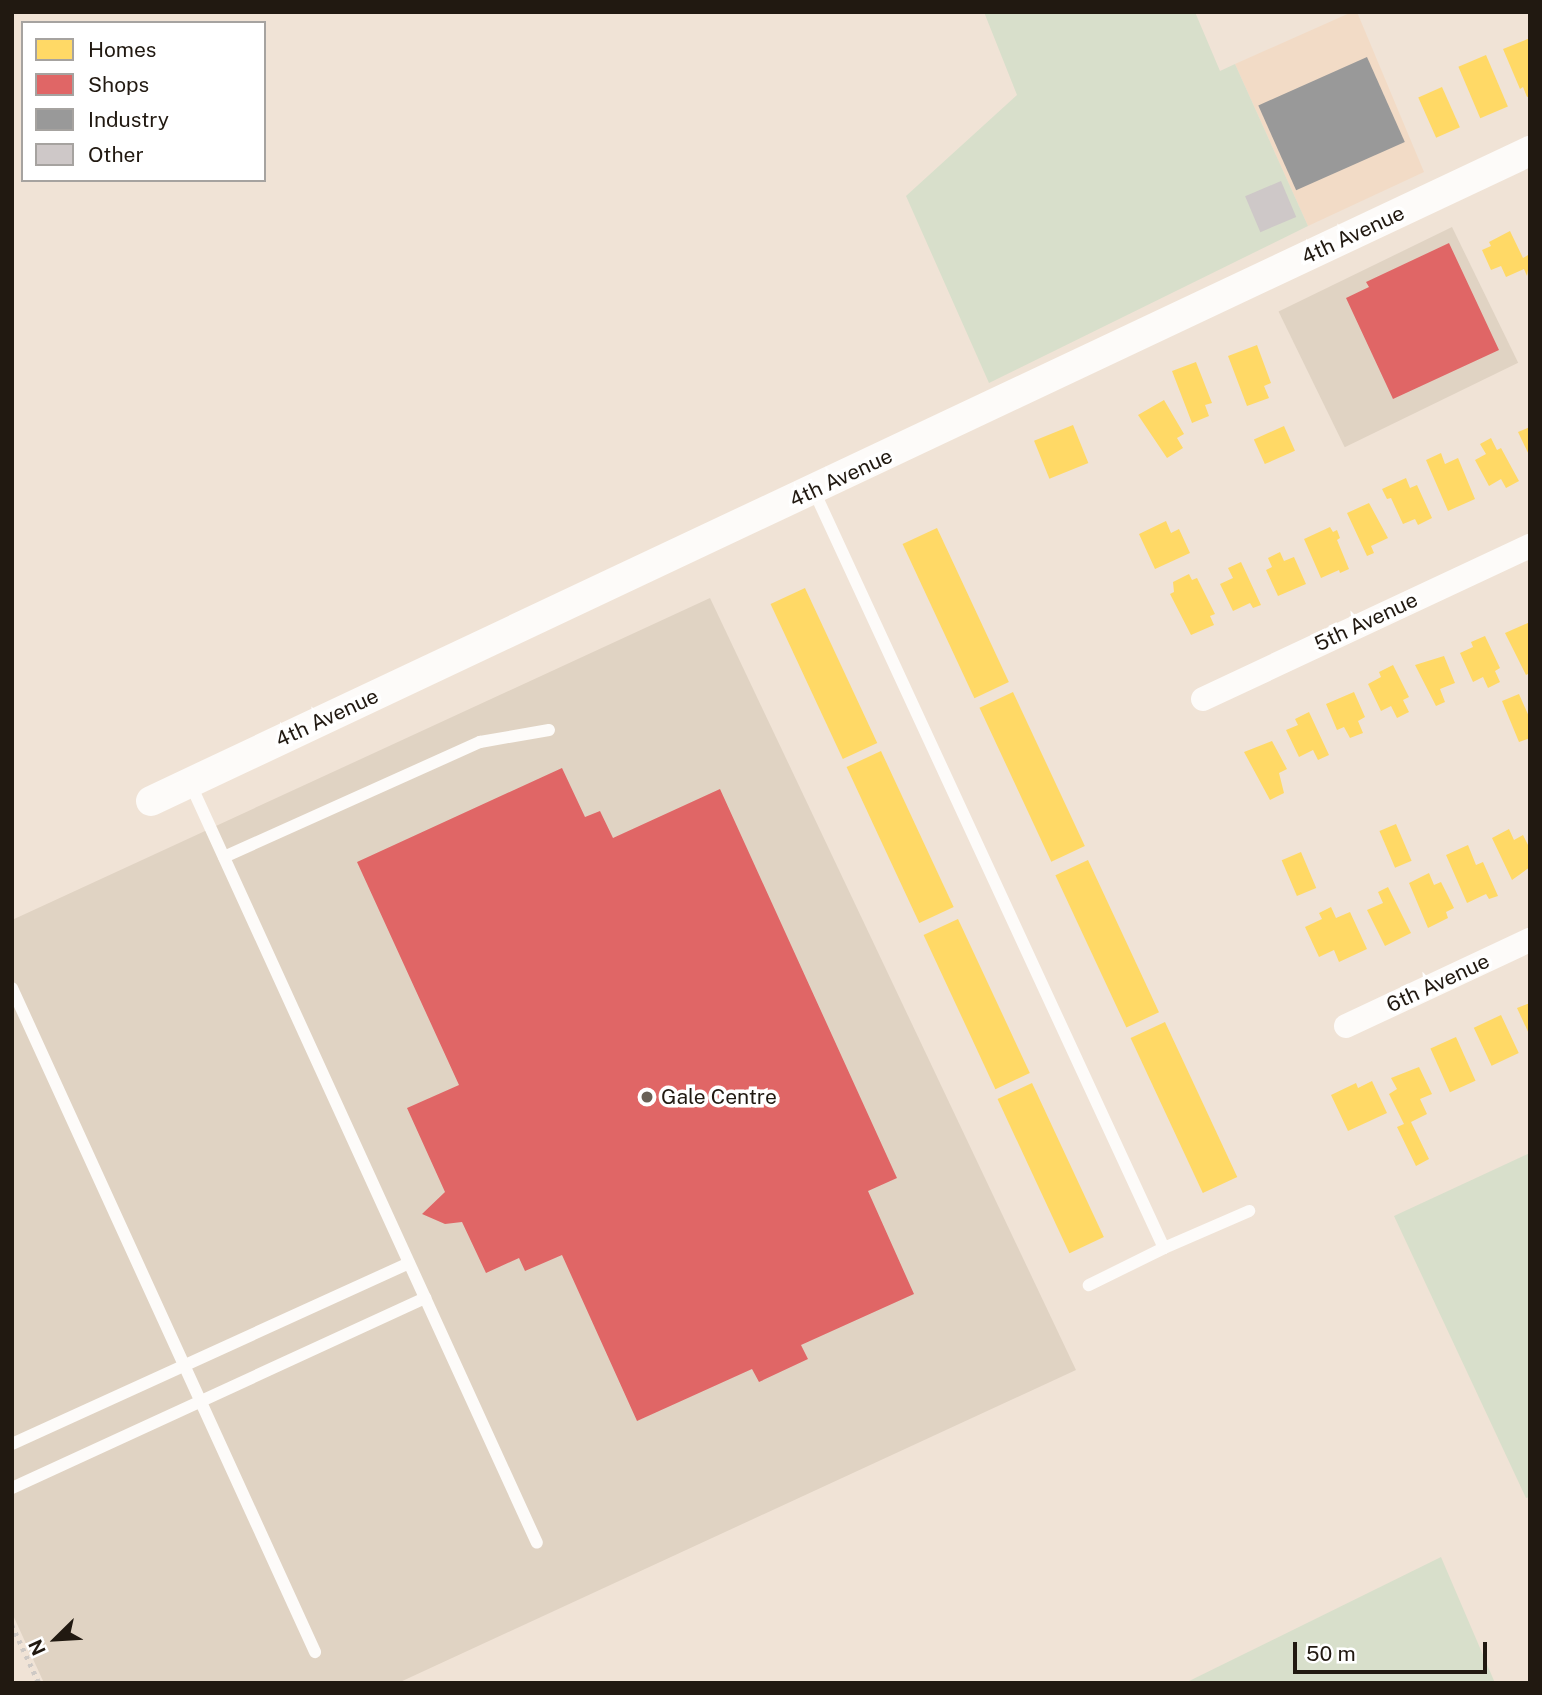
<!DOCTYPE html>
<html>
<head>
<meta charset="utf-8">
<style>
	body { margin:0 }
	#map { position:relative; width:1542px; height:1695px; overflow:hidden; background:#f0e3d6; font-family:"Public Sans",sans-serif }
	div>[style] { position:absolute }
	.commercial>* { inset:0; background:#e0d3c3; transform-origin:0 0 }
	.built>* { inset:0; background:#f2dbc6 }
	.green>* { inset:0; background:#d8dfcb }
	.homes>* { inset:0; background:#ffd966; transform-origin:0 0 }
	.shops>* { inset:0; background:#e06666 }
	.industry>* { inset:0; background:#999; transform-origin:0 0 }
	.building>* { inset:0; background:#cec8c8; transform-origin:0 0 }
	.path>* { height:4.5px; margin-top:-2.25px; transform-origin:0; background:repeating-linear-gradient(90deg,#cec9c5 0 3.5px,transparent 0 8.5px) }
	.service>* { height:12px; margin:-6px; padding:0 6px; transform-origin:6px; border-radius:6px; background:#fdfbf9 }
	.minor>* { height:24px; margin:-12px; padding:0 12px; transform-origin:12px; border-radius:12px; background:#fdfbf9 }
	.tertiary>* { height:30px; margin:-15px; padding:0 15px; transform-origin:15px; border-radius:15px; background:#fdfbf9 }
	.dots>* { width:19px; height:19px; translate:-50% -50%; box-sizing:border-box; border:4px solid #fff; border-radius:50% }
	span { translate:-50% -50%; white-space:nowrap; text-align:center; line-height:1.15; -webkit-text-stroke:7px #fff; paint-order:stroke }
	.street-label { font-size:21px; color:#211911 }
	.poi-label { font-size:21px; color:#211911 }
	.left { translate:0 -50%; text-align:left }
	.frame { position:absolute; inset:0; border:14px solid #211911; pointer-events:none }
	.legend { position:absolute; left:21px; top:21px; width:245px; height:161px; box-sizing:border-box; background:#fff; border:2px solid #a6a3a0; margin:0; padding:9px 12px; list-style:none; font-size:21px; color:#211911 }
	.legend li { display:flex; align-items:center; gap:14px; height:35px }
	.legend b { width:35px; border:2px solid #a6a3a0 }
	.north { position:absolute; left:21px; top:1604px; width:70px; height:70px; -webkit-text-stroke:5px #fff; paint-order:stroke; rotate:246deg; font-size:19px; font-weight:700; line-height:28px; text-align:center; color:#211911 }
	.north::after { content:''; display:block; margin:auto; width:24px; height:32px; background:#211911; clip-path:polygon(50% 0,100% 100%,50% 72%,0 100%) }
	.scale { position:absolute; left:1293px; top:1642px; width:194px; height:32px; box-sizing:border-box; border:4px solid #211911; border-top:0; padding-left:9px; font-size:21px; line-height:24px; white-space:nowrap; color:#211911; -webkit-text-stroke:5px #fff; paint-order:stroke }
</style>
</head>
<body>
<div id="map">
	<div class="commercial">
		<i style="left:1452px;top:227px;width:151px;height:193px;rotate:64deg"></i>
		<i style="clip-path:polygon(710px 598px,1076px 1370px,398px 1683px,44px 1683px,12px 1613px,12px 920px)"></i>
	</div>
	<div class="built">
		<i style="clip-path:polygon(1352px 12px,1357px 12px,1424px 172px,1308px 226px,1235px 64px)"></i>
	</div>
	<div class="green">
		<i style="clip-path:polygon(984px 12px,1195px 12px,1220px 71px,1235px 64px,1308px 226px,989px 383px,906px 196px,1017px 95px)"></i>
		<i style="clip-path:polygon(1530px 1153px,1530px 1497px,1526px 1498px,1394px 1216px)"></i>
		<i style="clip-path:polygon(1441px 1557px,1495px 1683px,1185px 1683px)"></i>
	</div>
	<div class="homes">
		<i style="clip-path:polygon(1530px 38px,1530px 96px,1527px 97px,1523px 87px,1520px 89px,1503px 49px)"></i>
		<i style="left:1486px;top:55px;width:56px;height:30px;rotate:67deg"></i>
		<i style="left:1442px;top:87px;width:44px;height:26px;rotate:66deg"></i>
		<i style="clip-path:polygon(1510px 231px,1523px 258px,1528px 255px,1530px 258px,1527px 276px,1524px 269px,1506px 277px,1501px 266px,1491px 270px,1482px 250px,1491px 246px,1489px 242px)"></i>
		<i style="clip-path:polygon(1257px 345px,1271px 383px,1264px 386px,1269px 398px,1247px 406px,1228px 356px)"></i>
		<i style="clip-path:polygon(1196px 362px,1212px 403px,1205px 405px,1209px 416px,1192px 423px,1172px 371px)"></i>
		<i style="clip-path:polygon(1164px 400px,1184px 434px,1177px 438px,1183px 448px,1167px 458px,1138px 415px)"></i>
		<i style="left:1073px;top:425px;width:41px;height:42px;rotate:68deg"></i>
		<i style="left:1284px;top:426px;width:27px;height:33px;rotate:66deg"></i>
		<i style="clip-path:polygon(1530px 427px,1530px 457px,1518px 432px)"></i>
		<i style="clip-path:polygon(1491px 438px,1497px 450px,1501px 448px,1519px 481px,1506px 488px,1501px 479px,1489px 486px,1475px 460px,1486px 454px,1480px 444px)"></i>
		<i style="clip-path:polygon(1441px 453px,1445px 464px,1458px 458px,1475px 499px,1448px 511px,1426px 460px)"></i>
		<i style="clip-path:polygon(1406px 478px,1410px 488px,1417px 485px,1432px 518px,1418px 525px,1415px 519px,1403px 524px,1391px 498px,1387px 499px,1382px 489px)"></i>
		<i style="clip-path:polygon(1369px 503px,1388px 538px,1371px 546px,1374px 553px,1367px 556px,1347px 513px)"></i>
		<i style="clip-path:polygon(1166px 521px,1171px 533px,1179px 529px,1190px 553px,1155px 569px,1139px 534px)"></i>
		<i style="clip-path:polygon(1330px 527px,1333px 532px,1337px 530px,1340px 538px,1337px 540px,1349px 569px,1340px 573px,1339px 570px,1321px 578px,1304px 539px)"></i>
		<i style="left:937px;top:528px;width:170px;height:38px;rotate:65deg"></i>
		<i style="clip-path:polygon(1280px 552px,1284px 561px,1294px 557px,1306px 584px,1278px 596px,1266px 570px,1272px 567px,1268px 558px)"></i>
		<i style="clip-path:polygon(1241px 562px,1261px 605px,1253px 608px,1250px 603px,1233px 611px,1220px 584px,1233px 578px,1228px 568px)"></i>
		<i style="clip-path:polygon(1189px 574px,1192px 580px,1197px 578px,1215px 614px,1210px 616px,1214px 625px,1191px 635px,1170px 594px,1174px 592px,1173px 582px)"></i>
		<i style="left:805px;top:588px;width:171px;height:38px;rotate:65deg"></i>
		<i style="clip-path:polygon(1530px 622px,1530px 673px,1526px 675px,1505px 633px)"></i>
		<i style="clip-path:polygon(1485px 636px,1500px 668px,1495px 671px,1500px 682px,1488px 688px,1483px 677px,1473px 682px,1460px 653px,1473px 647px,1471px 642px)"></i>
		<i style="clip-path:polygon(1444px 656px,1455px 683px,1440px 689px,1445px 702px,1436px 706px,1415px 665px)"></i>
		<i style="clip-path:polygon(1393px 665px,1409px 697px,1403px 700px,1409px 712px,1397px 718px,1391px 706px,1381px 711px,1368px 684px,1381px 677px,1379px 672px)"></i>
		<i style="left:1013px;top:692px;width:170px;height:37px;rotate:65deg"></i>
		<i style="clip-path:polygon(1354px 692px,1365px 717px,1358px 721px,1363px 733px,1350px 738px,1344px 727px,1337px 730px,1326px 704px)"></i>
		<i style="clip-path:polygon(1519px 694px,1530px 719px,1530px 738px,1519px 742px,1502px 701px)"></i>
		<i style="clip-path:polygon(1309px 712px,1329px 755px,1318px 760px,1313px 750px,1299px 757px,1286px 730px,1298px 725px,1295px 719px)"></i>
		<i style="clip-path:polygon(1272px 741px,1287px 769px,1279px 773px,1284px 793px,1270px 800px,1244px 752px)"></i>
		<i style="left:881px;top:751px;width:172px;height:38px;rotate:65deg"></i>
		<i style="left:1396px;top:824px;width:40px;height:18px;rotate:67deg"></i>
		<i style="clip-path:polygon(1509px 829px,1514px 840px,1523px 835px,1530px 849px,1530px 867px,1512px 880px,1492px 838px)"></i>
		<i style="clip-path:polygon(1468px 845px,1476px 865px,1483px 862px,1498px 896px,1489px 899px,1486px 894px,1467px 903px,1446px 855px)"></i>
		<i style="left:1301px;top:852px;width:39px;height:21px;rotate:67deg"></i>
		<i style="left:1088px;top:860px;width:168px;height:36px;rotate:65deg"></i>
		<i style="clip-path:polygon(1429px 873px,1434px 885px,1441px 882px,1454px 908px,1446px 912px,1448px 918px,1428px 928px,1409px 883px)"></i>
		<i style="clip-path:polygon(1388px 887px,1411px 933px,1385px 946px,1367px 910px,1383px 903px,1378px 892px)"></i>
		<i style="clip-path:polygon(1331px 907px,1336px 918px,1350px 912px,1367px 949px,1339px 962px,1334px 950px,1319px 957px,1305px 927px,1322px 919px,1319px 913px)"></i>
		<i style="left:958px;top:919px;width:170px;height:38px;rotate:65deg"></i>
		<i style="clip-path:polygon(1530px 1003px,1530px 1036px,1517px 1008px)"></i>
		<i style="left:1501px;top:1015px;width:42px;height:30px;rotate:65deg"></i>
		<i style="left:1165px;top:1022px;width:171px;height:38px;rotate:65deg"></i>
		<i style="left:1456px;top:1037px;width:48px;height:28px;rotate:66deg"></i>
		<i style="clip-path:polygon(1419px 1067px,1432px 1094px,1420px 1099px,1427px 1114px,1411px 1122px,1429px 1159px,1416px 1166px,1397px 1127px,1404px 1124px,1389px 1094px,1397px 1089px,1391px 1078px)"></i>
		<i style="clip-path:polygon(1372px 1081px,1387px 1113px,1348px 1131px,1331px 1095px,1356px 1083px,1358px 1088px)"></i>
		<i style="left:1032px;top:1083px;width:170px;height:38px;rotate:65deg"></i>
	</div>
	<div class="shops">
		<i style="clip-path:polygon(1449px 243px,1499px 350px,1393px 399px,1346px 298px,1369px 287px,1366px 282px)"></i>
		<i style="clip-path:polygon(562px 768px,585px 817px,600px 811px,613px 838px,720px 789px,897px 1178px,868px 1191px,914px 1294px,801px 1345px,808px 1359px,759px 1382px,752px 1369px,637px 1421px,562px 1255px,525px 1271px,519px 1258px,486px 1273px,462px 1222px,445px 1224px,422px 1214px,445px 1192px,407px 1108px,459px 1085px,357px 862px)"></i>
	</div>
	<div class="industry">
		<i style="left:1367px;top:57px;width:93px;height:119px;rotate:66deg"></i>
	</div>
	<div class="building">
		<i style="left:1281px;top:181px;width:39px;height:39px;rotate:67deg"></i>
	</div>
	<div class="path">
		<i style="left:12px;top:1625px;width:64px;rotate:65deg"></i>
	</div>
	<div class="service">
		<i style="left:814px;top:491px;width:834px;rotate:65.19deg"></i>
		<i style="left:1164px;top:1248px;width:84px;rotate:153.7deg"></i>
		<i style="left:190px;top:783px;width:835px;rotate:65.46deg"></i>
		<i style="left:224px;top:857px;width:281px;rotate:-24.2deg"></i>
		<i style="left:480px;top:742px;width:70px;rotate:-9.9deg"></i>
		<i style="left:12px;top:988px;width:730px;rotate:65.47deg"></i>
		<i style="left:1164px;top:1248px;width:93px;rotate:-23.5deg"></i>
		<i style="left:12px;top:1444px;width:436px;rotate:-24.5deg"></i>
		<i style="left:12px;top:1488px;width:455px;rotate:-24.7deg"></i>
	</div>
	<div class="minor">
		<i style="left:1203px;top:699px;width:361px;rotate:-25.1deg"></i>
		<i style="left:1346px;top:1026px;width:203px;rotate:-25.1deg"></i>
	</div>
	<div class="tertiary">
		<i style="left:151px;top:801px;width:1525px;rotate:-25.24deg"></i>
	</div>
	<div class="dots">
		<i style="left:647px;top:1097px;background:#696056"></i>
	</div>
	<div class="street-label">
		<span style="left:1353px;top:235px;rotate:-25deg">4th Avenue</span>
		<span style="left:841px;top:478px;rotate:-25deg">4th Avenue</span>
		<span style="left:1366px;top:622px;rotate:-25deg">5th Avenue</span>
		<span style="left:327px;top:718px;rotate:-25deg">4th Avenue</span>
		<span style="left:1438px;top:983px;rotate:-25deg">6th Avenue</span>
	</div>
	<div class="poi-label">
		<span class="left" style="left:661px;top:1097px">Gale Centre</span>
	</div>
	<div class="frame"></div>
	<ul class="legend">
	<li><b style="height:19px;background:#ffd966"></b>Homes</li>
	<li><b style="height:19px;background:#e06666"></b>Shops</li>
	<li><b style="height:19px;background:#999"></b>Industry</li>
	<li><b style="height:19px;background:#cec8c8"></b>Other</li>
	</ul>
	<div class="north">N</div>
	<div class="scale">50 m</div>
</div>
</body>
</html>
